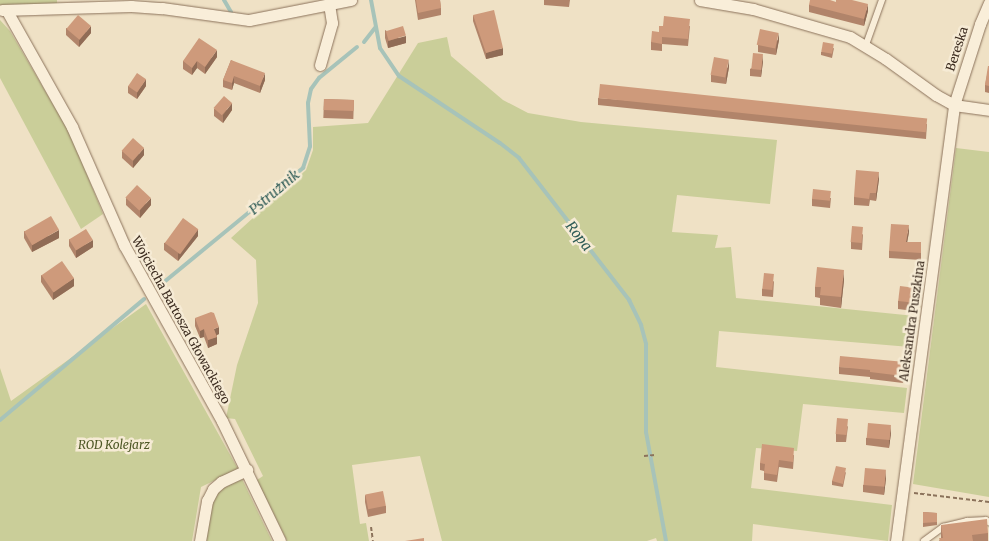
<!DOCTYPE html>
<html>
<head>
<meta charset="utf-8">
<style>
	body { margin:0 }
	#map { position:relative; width:989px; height:541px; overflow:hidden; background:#efe1c5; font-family:Merriweather,serif }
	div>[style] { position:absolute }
	.green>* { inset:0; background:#cace99 }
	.stream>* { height:4px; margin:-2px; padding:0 2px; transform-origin:2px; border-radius:2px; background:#a7c3b9 }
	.path>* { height:2px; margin-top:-1px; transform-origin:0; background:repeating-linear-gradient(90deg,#8b725b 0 4px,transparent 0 6.5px) }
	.roads { filter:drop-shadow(0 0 1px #8b725b) drop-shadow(0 0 1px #8b725b) }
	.service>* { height:5.5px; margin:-2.75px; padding:0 2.75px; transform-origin:2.75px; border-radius:2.75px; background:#f9eed9 }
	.minor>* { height:11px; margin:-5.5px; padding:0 5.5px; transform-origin:5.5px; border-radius:5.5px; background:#f9eed9 }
	.wall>* { inset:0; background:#b1846a; transform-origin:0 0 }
	.shaded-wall>* { inset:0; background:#906c56 }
	.building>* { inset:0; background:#ce9a7b; transform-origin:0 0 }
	span { translate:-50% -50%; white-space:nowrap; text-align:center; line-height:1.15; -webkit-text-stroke:5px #f6ebd5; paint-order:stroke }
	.street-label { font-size:12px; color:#3b2b1f }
	.park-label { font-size:12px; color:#4d5725; font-style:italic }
	.water-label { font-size:14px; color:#2e5b56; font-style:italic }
</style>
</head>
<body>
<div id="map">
	<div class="green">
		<i style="clip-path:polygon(0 0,57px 0,57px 5px,8px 7px,0 5px)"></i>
		<i style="clip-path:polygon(0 20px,10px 31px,71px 135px,103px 214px,81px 229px,0 78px)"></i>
		<i style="clip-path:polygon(447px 37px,451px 56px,503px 100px,528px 113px,581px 122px,777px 140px,770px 204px,677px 195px,672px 232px,718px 235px,715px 248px,731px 247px,736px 298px,915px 316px,910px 347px,719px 331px,716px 367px,907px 388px,904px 413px,803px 404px,797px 451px,756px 448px,751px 488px,892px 505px,888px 541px,753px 524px,752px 541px,657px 541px,656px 538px,647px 541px,442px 541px,420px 456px,352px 465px,360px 524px,366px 523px,369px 541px,287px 541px,257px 480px,263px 476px,235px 419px,226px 418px,237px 365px,258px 303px,256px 260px,231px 238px,306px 170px,313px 150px,313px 127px,368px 123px,418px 43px)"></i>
		<i style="clip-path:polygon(956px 148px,989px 152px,989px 497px,913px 484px)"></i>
		<i style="clip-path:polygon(146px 304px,238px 469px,201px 487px,192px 541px,0 541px,0 368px,11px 401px)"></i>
		<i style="clip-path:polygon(242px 479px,272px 541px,203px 541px,207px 514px,217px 491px)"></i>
	</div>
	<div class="stream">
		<i style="left:224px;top:0;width:14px;rotate:60deg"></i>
		<i style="left:371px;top:0;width:49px;rotate:79.4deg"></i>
		<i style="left:380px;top:48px;width:34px;rotate:56deg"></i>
		<i style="left:399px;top:76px;width:121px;rotate:33.6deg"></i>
		<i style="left:500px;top:143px;width:24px;rotate:38deg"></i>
		<i style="left:519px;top:158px;width:180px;rotate:52.2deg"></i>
		<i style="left:629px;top:300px;width:28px;rotate:64deg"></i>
		<i style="left:641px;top:325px;width:20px;rotate:75deg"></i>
		<i style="left:646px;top:344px;width:88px;rotate:90deg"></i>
		<i style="left:646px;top:432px;width:111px;rotate:79.6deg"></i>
		<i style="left:364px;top:42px;width:18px;rotate:-52deg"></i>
		<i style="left:158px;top:287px;width:188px;rotate:-39.4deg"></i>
		<i style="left:303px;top:168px;width:23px;rotate:-72deg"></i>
		<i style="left:310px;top:146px;width:43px;rotate:-92.7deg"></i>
		<i style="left:308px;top:103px;width:14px;rotate:-78deg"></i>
		<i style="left:311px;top:89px;width:14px;rotate:-54deg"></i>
		<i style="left:319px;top:78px;width:49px;rotate:-39.2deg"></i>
		<i style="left:0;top:420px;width:188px;rotate:-40deg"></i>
	</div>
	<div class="path">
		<i style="left:644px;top:456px;width:11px;rotate:-5deg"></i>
		<i style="left:914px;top:493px;width:76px;rotate:6.8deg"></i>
		<i style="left:371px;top:527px;width:14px;rotate:82deg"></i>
	</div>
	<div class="roads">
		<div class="service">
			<i style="left:866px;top:45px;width:48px;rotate:-70.4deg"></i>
			<i style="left:924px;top:541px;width:24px;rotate:-36deg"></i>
			<i style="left:943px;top:527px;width:25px;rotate:-14deg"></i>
			<i style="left:967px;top:521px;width:19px;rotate:-3deg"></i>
			<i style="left:986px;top:520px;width:4px;rotate:34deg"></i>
		</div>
		<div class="minor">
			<i style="left:700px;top:0;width:54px;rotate:9.6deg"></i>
			<i style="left:753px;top:9px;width:101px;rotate:16.1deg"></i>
			<i style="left:850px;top:37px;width:42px;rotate:31.4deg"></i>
			<i style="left:886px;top:59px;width:62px;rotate:35.8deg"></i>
			<i style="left:936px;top:95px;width:21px;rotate:29deg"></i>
			<i style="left:954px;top:105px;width:35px;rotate:8deg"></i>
			<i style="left:2px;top:10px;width:129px;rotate:-1.8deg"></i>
			<i style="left:131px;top:6px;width:31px;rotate:4deg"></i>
			<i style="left:162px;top:8px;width:88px;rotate:7.9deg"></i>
			<i style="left:249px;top:20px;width:104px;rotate:-11.1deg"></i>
			<i style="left:7px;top:11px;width:133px;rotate:60.7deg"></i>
			<i style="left:72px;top:127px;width:129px;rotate:66.2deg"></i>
			<i style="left:124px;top:245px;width:201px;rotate:60.9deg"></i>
			<i style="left:222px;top:421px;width:133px;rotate:64.2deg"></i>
			<i style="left:320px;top:65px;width:44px;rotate:-74.1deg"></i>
			<i style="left:332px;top:23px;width:19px;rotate:-99deg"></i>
			<i style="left:200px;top:541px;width:41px;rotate:-80.1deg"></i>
			<i style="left:207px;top:501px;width:13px;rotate:-63deg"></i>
			<i style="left:213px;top:489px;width:11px;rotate:-41deg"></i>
			<i style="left:221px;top:482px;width:29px;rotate:-25deg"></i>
			<i style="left:896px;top:541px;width:440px;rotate:-82.4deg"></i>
			<i style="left:954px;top:105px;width:85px;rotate:-72.2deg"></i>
			<i style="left:980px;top:24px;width:23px;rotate:-67deg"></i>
		</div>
	</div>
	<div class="wall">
		<i style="clip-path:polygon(415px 0,440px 0,441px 8px,441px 15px,418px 20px)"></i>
		<i style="clip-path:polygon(544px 0,570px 0,569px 7px,544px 5px)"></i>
		<i style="clip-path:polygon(836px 2px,868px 11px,864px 26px,809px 12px,809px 5px)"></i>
		<i style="clip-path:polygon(473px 15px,503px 55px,486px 59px,473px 21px)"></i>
		<i style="clip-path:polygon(690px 26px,688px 46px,662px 44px,662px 51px,651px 50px,651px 42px,659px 32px)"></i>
		<i style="clip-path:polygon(66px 28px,91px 33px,79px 47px,66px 35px)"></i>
		<i style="clip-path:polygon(385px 30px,406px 43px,388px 48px,385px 38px)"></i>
		<i style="clip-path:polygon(779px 40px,776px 55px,758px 52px,758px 45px)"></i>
		<i style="clip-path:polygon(834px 48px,832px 58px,821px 55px,821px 52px)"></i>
		<i style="clip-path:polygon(217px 57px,205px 74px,197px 68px,192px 75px,183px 69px,183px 61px)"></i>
		<i style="clip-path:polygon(231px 60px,265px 80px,260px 93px,234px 83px,232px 90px,223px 87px,223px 80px)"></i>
		<i style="clip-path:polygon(763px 61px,761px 77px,750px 76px,750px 69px)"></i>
		<i style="clip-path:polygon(989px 66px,989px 93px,985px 92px,985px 85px)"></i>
		<i style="clip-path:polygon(729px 67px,726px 84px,711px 82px,711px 75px)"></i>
		<i style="clip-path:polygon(128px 86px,146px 86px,137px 99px,128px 93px)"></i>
		<i style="clip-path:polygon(598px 98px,927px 124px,926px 139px,598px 105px)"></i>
		<i style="left:324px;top:99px;width:30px;height:19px;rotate:2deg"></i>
		<i style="clip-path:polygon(214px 109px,232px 110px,223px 123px,214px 116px)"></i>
		<i style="clip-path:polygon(122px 151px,144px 155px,133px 168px,122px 158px)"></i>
		<i style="clip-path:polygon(879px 179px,876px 201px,870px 200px,869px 206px,854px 205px,854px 197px)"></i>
		<i style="clip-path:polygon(126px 198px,151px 205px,140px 218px,126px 205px)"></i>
		<i style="clip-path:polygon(831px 198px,830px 208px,812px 206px,812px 199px)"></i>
		<i style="clip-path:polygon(24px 231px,59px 238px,32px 252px,24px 238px)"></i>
		<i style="clip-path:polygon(909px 232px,907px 242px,921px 242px,921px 260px,889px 258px,889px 251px)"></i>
		<i style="clip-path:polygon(863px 234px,862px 250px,851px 249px,851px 242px)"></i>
		<i style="clip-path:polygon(198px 236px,178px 261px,164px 250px,164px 243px)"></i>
		<i style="clip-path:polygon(69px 239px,93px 247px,76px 258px,69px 246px)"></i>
		<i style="clip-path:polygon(41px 275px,74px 286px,53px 300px,41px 282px)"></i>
		<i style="clip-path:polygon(844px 280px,841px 308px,820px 305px,820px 298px,815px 297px,815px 287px)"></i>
		<i style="clip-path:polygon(774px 281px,773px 297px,762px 296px,762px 289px)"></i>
		<i style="clip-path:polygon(916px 295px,914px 311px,898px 309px,898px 301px)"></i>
		<i style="clip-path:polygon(195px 318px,219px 334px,217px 335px,217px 344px,208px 348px,204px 337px,200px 338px,195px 326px)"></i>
		<i style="clip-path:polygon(839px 367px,905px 369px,903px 383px,870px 379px,870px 377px,839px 374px)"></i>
		<i style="clip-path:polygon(848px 426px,846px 442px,836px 442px,836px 434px)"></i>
		<i style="clip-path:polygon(891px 433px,889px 448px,866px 445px,866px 438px)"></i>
		<i style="clip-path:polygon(794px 455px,793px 469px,779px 467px,777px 482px,764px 480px,764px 471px,760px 470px,760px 463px)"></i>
		<i style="clip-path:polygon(846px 472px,843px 487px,832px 485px,832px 481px)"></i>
		<i style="clip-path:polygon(886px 478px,884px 495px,863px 492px,863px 485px)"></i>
		<i style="clip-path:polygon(365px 495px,386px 506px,386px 513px,368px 517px,365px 502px)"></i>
		<i style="clip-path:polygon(923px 512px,937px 513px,937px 525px,923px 527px)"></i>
		<i style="clip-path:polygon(941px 525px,988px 533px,988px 541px,939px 541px,941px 538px)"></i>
	</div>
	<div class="shaded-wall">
		<i style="clip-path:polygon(868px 4px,868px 11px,864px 26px,864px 19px)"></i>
		<i style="clip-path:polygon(91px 26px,91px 33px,79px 47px,79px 40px)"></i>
		<i style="clip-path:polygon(779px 33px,779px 40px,776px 55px,776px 48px)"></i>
		<i style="clip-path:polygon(406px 36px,406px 43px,388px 48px,388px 41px)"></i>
		<i style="clip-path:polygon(503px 48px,503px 55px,486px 59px,486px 53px)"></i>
		<i style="clip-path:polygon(217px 50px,217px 57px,205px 74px,205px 67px)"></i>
		<i style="clip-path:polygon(763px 54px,763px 61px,761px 77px,761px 70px)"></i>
		<i style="clip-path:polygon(729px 60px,729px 67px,726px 84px,726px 77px)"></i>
		<i style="clip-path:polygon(197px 61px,197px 68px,192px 75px,192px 68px)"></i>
		<i style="clip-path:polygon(265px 73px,265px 80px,260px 93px,260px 86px)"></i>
		<i style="clip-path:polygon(234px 76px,234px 83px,232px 90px,232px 83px)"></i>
		<i style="clip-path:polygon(146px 79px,146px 86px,137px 99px,137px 92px)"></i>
		<i style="clip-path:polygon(232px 103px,232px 110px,223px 123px,223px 115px)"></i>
		<i style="clip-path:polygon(144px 148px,144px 155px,133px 168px,133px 161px)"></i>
		<i style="clip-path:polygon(879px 172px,879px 179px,876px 201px,876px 193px)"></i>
		<i style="clip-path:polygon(151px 198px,151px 205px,140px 218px,140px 210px)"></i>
		<i style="clip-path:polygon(909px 225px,909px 232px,906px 249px,906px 242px)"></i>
		<i style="clip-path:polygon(198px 229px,198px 236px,178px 261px,178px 254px)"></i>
		<i style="clip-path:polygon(59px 230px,59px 238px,32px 252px,32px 245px)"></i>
		<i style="clip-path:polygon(93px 240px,93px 247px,76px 258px,76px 250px)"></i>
		<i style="clip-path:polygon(844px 270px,844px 280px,841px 308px,841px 297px)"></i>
		<i style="clip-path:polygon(74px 278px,74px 286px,53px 300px,53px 292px)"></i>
		<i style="clip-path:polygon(916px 288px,916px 295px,914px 311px,914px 304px)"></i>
		<i style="clip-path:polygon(219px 327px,219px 334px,214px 336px,214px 329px)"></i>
		<i style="clip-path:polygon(204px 329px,204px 337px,200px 338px,200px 331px)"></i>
		<i style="clip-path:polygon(217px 337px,217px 344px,208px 348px,208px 340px)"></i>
		<i style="clip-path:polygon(905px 362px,905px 369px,903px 383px,903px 376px)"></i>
		<i style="clip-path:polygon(891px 425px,891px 433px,889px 448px,889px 441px)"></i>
		<i style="clip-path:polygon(886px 470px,886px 478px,884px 495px,884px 487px)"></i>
	</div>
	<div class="building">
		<i style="clip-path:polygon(416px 0,440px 0,441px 8px,418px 13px)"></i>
		<i style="clip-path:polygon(810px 0,830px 0,836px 2px,836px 0,852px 0,868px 4px,864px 19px,809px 5px)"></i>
		<i style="clip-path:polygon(494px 10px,503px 48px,486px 53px,473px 15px)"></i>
		<i style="left:78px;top:15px;width:17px;height:18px;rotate:40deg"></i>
		<i style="clip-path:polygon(664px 16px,690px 19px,688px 39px,662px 37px,662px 44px,651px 42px,652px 31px,659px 32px,659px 26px,663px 26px)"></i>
		<i style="left:403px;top:26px;width:10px;height:18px;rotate:73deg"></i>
		<i style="left:760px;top:29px;width:19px;height:16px;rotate:12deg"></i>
		<i style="clip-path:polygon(199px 38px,217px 50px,205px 67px,197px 61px,192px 68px,183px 61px)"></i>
		<i style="left:823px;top:42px;width:11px;height:10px;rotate:10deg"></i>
		<i style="left:753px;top:53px;width:10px;height:16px;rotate:6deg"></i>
		<i style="left:714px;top:57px;width:15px;height:18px;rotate:11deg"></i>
		<i style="clip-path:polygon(231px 60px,265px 73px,260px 86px,234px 76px,232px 83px,223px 80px)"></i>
		<i style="clip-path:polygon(988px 66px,989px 66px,989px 86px,985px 85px)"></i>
		<i style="left:137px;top:73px;width:11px;height:16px;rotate:34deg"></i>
		<i style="left:600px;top:84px;width:329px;height:14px;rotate:6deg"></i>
		<i style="left:224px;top:96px;width:11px;height:16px;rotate:41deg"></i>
		<i style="left:324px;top:99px;width:30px;height:11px;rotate:2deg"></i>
		<i style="left:133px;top:138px;width:15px;height:17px;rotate:42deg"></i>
		<i style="clip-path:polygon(856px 170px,879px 172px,876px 193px,870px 193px,869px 199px,854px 197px)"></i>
		<i style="left:137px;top:185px;width:19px;height:17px;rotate:43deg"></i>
		<i style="left:813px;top:189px;width:18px;height:10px;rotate:6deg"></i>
		<i style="left:51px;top:216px;width:16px;height:31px;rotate:60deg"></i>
		<i style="left:183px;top:218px;width:19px;height:31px;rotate:36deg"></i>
		<i style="clip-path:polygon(891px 224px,909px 225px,906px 242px,921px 242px,921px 253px,889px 251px)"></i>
		<i style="left:852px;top:226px;width:11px;height:16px;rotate:5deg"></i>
		<i style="left:86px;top:229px;width:13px;height:20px;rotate:58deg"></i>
		<i style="left:62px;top:261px;width:21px;height:25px;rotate:55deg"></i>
		<i style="clip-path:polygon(817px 267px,844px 270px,841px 297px,820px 295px,821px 287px,815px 287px)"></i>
		<i style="left:764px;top:273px;width:10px;height:16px;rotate:6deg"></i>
		<i style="left:900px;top:286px;width:16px;height:15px;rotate:7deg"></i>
		<i style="clip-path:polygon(211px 312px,214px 313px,219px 327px,214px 329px,217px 337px,208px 340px,204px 329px,200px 331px,195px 318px)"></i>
		<i style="clip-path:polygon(840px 356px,905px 362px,903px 376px,870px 372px,870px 370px,839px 367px)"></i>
		<i style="left:837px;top:418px;width:11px;height:16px;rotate:5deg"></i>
		<i style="left:868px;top:423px;width:23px;height:15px;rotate:5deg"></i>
		<i style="clip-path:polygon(762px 444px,794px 448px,793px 462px,779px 460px,777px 475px,764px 473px,765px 464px,760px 463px)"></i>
		<i style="clip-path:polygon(836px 466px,846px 468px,843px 484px,832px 481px)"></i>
		<i style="left:865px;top:468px;width:21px;height:17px;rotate:5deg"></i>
		<i style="left:383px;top:491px;width:15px;height:18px;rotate:79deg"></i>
		<i style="clip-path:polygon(923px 512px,937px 513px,937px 522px,923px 523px)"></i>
		<i style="clip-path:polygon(987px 519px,988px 533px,972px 535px,973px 541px,940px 541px,939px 538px,943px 538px,941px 525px)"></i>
		<i style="clip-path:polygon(424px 538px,424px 541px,405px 541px)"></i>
	</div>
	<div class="street-label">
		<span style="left:957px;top:49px;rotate:-72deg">Bereska</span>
		<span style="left:181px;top:320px;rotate:61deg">Wojciecha Bartosza Głowackiego</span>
		<span style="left:912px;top:321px;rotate:-82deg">Aleksandra Puszkina</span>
	</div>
	<div class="park-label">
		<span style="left:114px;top:445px">ROD Kolejarz</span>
	</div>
	<div class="water-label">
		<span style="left:274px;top:192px;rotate:-40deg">Pstrużnik</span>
		<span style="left:579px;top:236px;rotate:52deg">Ropa</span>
	</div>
</div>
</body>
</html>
